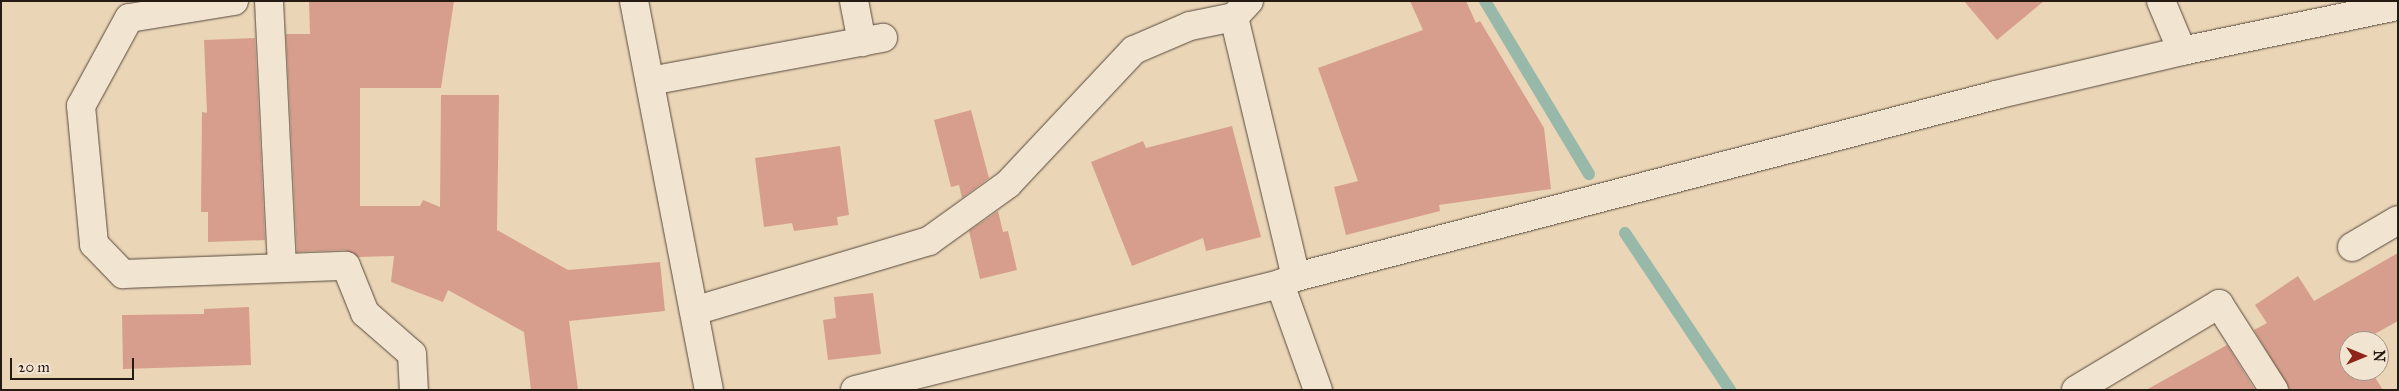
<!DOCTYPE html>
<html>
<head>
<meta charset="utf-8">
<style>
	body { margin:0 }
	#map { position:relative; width:2399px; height:391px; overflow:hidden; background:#ead5b6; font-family:"IM FELL Great Primer",serif }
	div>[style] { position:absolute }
	.stream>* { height:12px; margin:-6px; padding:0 6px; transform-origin:6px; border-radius:6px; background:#98b9a9 }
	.building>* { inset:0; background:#d79e8d }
	.roads { filter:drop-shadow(0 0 1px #57493d) drop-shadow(0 0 1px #57493d) }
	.minor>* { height:28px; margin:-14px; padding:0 14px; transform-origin:14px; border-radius:14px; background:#f1e4d0 }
	.tertiary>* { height:28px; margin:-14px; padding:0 14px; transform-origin:14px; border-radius:14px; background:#f1e4d0 }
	span { translate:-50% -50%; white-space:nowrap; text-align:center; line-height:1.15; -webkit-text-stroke:4.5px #f1e4d0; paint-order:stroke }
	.frame { position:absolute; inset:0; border:2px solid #261a15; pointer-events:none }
	.north { position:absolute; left:2339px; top:331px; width:50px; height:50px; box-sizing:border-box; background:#f1e4d0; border:1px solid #a09385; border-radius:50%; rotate:90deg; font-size:14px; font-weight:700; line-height:20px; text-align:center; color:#261a15 }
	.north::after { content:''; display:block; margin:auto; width:18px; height:22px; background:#8f2418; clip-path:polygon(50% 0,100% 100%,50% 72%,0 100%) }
	.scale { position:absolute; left:10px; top:358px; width:124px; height:22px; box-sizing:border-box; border:2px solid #261a15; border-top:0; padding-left:6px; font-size:15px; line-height:18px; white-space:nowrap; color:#261a15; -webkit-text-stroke:4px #f1e4d0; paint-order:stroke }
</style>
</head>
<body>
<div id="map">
	<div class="stream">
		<i style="left:1485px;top:1px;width:202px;rotate:59deg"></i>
		<i style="left:1625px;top:233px;width:189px;rotate:56.2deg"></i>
	</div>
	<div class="building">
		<i style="clip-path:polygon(309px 1px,454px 1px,441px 88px,360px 88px,360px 206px,420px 206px,423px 200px,440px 207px,441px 95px,499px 95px,497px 230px,568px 270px,660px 262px,665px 311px,569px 321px,578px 390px,531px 390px,524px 332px,448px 290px,443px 302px,391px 282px,394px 256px,358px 257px,345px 250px,297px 252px,286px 34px,310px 34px)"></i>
		<i style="clip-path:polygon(1410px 1px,1466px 1px,1476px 23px,1480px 21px,1544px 128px,1551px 189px,1439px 205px,1440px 211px,1346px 235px,1334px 187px,1358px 181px,1318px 68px,1423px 30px)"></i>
		<i style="clip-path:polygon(1964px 1px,2044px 1px,1997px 40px)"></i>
		<i style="clip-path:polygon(255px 38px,265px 240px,208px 242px,208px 212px,201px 212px,202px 112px,207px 113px,204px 40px)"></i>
		<i style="clip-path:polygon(971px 110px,989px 178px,962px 198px,959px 185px,951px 187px,934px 120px)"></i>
		<i style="clip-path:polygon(1232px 126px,1261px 237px,1206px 251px,1203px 238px,1132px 266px,1091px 162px,1143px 141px,1146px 148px)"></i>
		<i style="clip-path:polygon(840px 146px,849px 215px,837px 217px,838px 225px,794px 231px,792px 223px,764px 227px,755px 158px)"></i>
		<i style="clip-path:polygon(998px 211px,1003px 232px,1008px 231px,1017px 270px,980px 279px,969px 231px)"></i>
		<i style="clip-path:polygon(2398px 253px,2398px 321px,2362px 341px,2349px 341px,2349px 371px,2371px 371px,2383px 390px,2290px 390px,2254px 330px,2267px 323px,2255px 305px,2298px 276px,2314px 301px)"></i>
		<i style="clip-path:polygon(873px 293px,881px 354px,828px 360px,823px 320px,836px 318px,834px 297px)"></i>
		<i style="clip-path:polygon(249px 307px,251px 365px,123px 369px,122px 315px,204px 314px,204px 309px)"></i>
		<i style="clip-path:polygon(2227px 345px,2255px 390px,2146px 390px)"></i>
	</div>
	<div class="roads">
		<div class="minor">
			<i style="left:234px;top:1px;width:106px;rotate:170.8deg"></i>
			<i style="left:129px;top:18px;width:100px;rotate:118.6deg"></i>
			<i style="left:81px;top:106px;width:139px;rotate:84.6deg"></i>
			<i style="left:94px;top:244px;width:42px;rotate:46deg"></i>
			<i style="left:123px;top:274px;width:223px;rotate:-2.1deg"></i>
			<i style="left:346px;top:266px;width:51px;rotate:68deg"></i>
			<i style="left:365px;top:313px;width:62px;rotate:41.1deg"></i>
			<i style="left:412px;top:354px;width:36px;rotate:87deg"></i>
			<i style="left:269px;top:1px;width:267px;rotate:87.2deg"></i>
			<i style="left:634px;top:1px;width:396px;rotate:79.1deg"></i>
			<i style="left:854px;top:1px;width:42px;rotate:79deg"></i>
			<i style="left:1249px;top:1px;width:22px;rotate:133deg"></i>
			<i style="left:1234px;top:17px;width:267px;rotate:76.6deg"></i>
			<i style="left:2161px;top:1px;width:54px;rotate:67.2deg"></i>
			<i style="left:650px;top:81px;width:237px;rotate:-10.5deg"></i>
			<i style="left:2352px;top:247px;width:53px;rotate:-30.4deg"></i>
			<i style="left:1280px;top:284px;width:113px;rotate:70.3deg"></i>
			<i style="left:694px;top:311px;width:245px;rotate:-16.6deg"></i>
			<i style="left:929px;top:241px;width:97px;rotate:-35.8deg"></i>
			<i style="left:1008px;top:184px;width:184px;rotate:-46.8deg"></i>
			<i style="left:1134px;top:50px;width:61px;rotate:-23.2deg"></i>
			<i style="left:1190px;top:26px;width:45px;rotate:-11.6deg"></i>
			<i style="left:2076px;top:390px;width:167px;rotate:-31deg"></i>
			<i style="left:2219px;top:304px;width:102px;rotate:57.4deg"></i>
		</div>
		<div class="tertiary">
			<i style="left:855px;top:390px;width:438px;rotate:-14deg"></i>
			<i style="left:1280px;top:284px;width:17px;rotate:-24deg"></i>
			<i style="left:1296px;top:277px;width:723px;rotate:-14.57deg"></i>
			<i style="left:1996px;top:95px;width:191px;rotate:-13.3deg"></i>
			<i style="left:2182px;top:51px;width:221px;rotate:-11.8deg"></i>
		</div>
	</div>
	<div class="frame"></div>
	<div class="north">N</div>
	<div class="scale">20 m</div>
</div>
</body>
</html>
